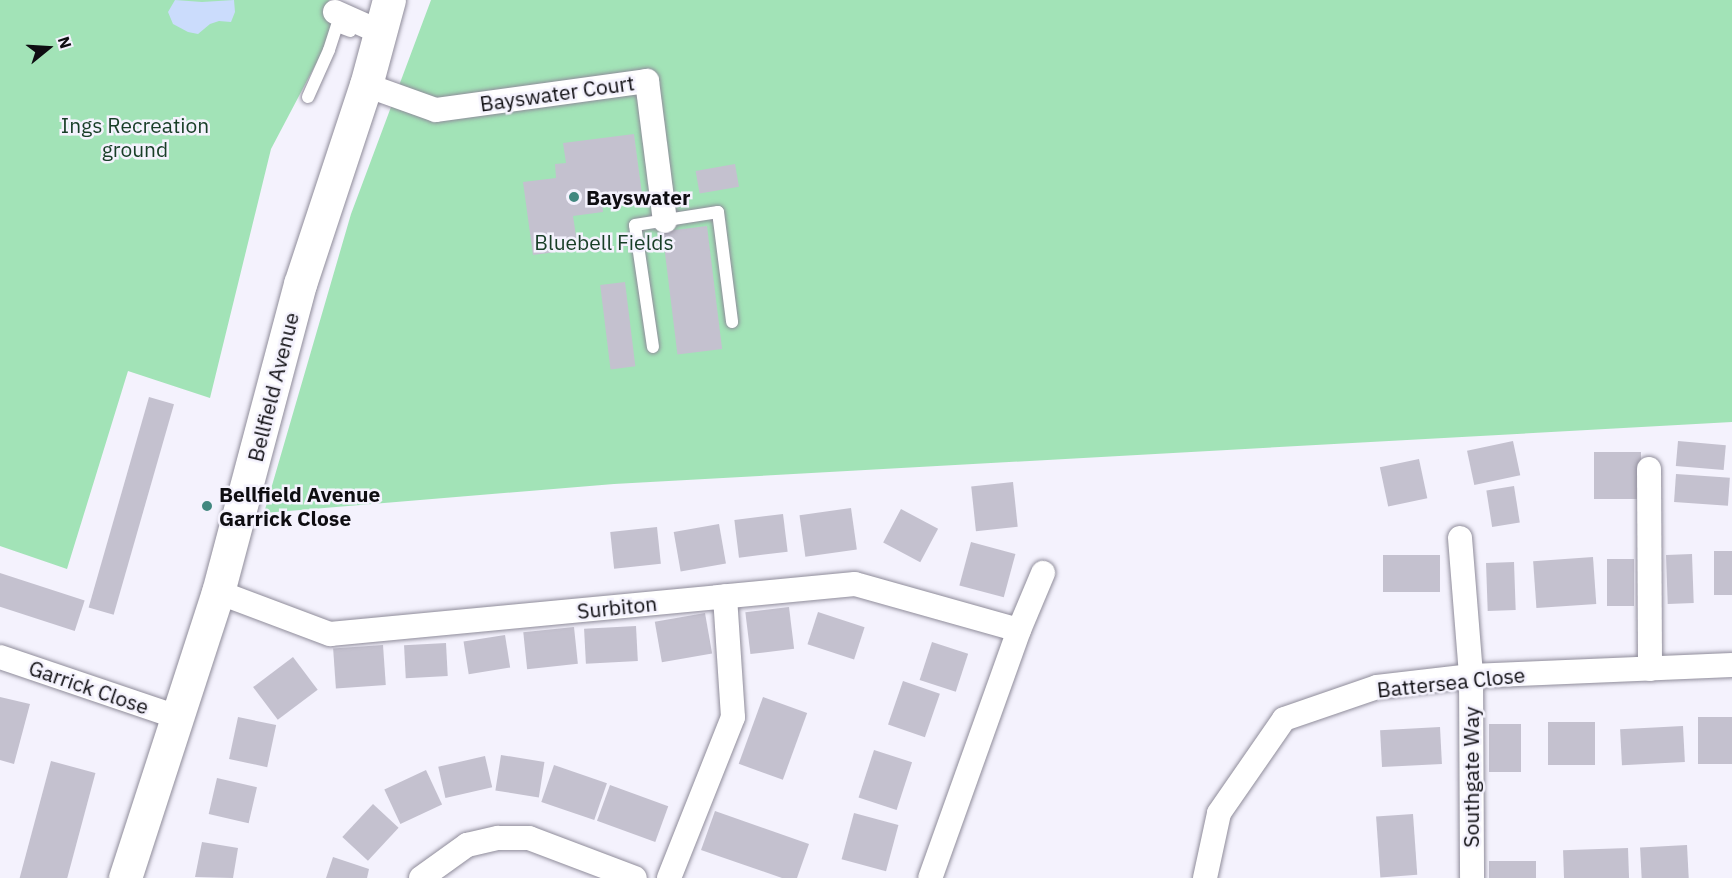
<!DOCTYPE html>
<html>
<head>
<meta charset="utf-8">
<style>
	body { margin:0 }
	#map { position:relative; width:1732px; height:878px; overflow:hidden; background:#f4f2fd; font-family:"IBM Plex Sans",sans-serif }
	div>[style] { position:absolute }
	.green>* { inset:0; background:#a2e3b7 }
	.water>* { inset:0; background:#cbdcfc }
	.building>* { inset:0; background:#c4c1cf; transform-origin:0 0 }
	.roads { filter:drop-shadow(0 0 2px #8f8c9a) drop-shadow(0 0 2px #8f8c9a) }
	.lane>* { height:12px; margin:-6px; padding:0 6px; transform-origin:6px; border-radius:6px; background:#fff }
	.street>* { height:24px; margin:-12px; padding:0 12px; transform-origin:12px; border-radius:12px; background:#fff }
	.secondary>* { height:33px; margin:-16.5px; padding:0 16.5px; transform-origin:16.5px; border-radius:16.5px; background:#fff }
	.dots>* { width:16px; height:16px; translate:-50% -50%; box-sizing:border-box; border:3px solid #f4f2fd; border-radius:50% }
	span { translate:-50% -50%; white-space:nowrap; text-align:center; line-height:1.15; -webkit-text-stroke:5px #f4f2fd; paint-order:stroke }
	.street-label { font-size:21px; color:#0e0d11 }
	.park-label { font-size:21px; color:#183e27 }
	.poi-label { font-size:21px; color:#0e0d11; font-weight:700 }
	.left { translate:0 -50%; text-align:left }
	.north { position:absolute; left:18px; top:18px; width:60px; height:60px; -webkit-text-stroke:4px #f4f2fd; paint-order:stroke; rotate:72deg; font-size:16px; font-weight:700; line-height:24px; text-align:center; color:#0e0d11 }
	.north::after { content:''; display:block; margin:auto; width:21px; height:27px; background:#0e0d11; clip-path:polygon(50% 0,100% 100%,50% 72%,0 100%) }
</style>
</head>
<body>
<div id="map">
	<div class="green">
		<i style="clip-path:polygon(0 0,329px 0,338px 22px,271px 149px,210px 398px,128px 371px,67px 569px,0 546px)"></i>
		<i style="clip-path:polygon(431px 0,1732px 0,1732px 422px,614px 484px,264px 513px,351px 214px)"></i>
	</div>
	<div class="water">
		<i style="clip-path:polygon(175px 0,202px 2px,234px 0,235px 12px,231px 22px,219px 21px,210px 24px,198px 34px,188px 32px,173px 24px,168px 12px)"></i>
	</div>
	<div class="building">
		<i style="clip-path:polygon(634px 134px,642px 194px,602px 200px,603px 212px,573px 216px,578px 249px,533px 255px,523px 182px,556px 178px,555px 164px,566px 163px,563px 143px)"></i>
		<i style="left:735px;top:164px;width:23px;height:40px;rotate:80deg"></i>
		<i style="left:707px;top:226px;width:124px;height:45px;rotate:83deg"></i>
		<i style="left:625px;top:282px;width:85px;height:25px;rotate:83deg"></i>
		<i style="left:149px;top:397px;width:26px;height:219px;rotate:16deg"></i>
		<i style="left:1513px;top:441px;width:35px;height:47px;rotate:78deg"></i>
		<i style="left:1678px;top:441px;width:48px;height:25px;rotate:5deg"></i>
		<i style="left:1594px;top:452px;width:47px;height:47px"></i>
		<i style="left:1419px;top:459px;width:40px;height:40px;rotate:78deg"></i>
		<i style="left:1676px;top:474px;width:54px;height:28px;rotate:4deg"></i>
		<i style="left:1013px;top:482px;width:45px;height:42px;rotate:84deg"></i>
		<i style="left:1514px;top:486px;width:37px;height:28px;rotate:81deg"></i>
		<i style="left:851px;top:508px;width:42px;height:52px;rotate:82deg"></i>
		<i style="left:901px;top:509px;width:42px;height:38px;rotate:28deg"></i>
		<i style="left:783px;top:514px;width:38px;height:49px;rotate:83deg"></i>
		<i style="left:719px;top:524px;width:40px;height:46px;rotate:80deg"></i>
		<i style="left:657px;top:527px;width:37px;height:47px;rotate:84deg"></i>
		<i style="left:971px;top:542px;width:46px;height:45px;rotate:15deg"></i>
		<i style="left:1714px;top:551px;width:18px;height:44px"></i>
		<i style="left:1692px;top:554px;width:49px;height:26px;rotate:88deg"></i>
		<i style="left:1383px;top:555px;width:57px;height:37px"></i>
		<i style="left:1593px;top:557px;width:47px;height:60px;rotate:86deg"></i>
		<i style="left:1607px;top:559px;width:27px;height:47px"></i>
		<i style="left:1514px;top:562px;width:48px;height:28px;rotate:88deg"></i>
		<i style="left:0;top:573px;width:89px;height:32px;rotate:18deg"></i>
		<i style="left:789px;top:607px;width:42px;height:44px;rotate:83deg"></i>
		<i style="left:818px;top:612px;width:49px;height:34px;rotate:18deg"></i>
		<i style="left:705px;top:613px;width:41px;height:51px;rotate:80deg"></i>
		<i style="left:636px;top:626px;width:35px;height:52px;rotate:87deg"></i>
		<i style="left:574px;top:627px;width:37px;height:51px;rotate:84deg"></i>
		<i style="left:505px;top:635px;width:33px;height:42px;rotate:81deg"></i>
		<i style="left:932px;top:642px;width:38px;height:40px;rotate:18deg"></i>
		<i style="left:446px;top:643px;width:33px;height:42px;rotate:87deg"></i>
		<i style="left:383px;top:645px;width:40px;height:50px;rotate:86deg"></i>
		<i style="left:293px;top:657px;width:41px;height:50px;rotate:53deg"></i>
		<i style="left:903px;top:681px;width:39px;height:46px;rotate:19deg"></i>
		<i style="clip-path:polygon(0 697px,30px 704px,14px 764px,0 760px)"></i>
		<i style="left:763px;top:697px;width:47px;height:71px;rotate:20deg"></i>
		<i style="left:238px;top:717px;width:39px;height:43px;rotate:12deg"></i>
		<i style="left:1732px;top:717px;width:47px;height:34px;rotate:90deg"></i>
		<i style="left:1548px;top:722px;width:47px;height:43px"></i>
		<i style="left:1489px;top:724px;width:32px;height:48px"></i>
		<i style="left:1683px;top:726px;width:36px;height:63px;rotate:87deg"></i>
		<i style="left:1440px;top:727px;width:37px;height:60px;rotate:87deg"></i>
		<i style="left:874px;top:750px;width:40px;height:50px;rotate:18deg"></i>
		<i style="left:501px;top:755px;width:44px;height:36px;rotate:9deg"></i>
		<i style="left:485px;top:756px;width:32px;height:48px;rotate:77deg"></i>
		<i style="left:51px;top:761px;width:46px;height:122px;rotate:15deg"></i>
		<i style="left:554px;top:765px;width:56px;height:39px;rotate:19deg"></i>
		<i style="left:426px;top:770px;width:38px;height:46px;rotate:65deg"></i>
		<i style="left:217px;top:778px;width:41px;height:37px;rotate:13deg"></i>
		<i style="left:610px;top:785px;width:62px;height:38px;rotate:20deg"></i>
		<i style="left:373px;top:804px;width:35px;height:45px;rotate:43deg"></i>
		<i style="clip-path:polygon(715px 811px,809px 844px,797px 878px,782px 878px,701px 850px)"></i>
		<i style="left:854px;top:813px;width:46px;height:48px;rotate:15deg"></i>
		<i style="left:1413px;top:814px;width:61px;height:37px;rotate:86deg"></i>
		<i style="clip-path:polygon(202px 842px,238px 848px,233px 878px,195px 877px)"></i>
		<i style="left:1687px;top:845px;width:33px;height:47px;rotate:87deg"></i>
		<i style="left:1628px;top:848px;width:30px;height:65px;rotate:88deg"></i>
		<i style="clip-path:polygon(333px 857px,369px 869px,367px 878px,326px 878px)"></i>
		<i style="left:1489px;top:861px;width:47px;height:17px"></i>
	</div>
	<div class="roads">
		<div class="lane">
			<i style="left:308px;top:97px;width:51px;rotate:-65.9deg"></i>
			<i style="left:329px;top:50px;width:25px;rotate:-72deg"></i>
			<i style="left:337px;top:26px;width:14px;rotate:21deg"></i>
			<i style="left:653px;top:347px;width:123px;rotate:-98.4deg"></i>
			<i style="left:635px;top:225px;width:84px;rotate:-8.9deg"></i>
			<i style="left:718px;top:212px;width:111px;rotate:82.7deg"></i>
		</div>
		<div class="street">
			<i style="left:335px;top:12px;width:49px;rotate:24deg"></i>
			<i style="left:366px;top:85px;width:74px;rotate:19.7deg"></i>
			<i style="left:436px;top:110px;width:213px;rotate:-7.8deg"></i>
			<i style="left:647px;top:81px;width:141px;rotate:82.7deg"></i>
			<i style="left:1649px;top:469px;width:200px;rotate:89.7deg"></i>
			<i style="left:1460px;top:538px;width:138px;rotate:85.4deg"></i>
			<i style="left:1471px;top:676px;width:202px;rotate:89.7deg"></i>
			<i style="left:218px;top:592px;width:120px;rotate:20.6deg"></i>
			<i style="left:330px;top:634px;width:527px;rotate:-5.44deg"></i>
			<i style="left:855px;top:584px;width:170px;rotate:15.7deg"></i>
			<i style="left:1019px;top:630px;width:263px;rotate:109.7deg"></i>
			<i style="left:1019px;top:630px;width:62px;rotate:-67.2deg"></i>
			<i style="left:0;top:657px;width:187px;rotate:18.7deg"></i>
			<i style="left:421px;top:878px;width:57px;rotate:-35.7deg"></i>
			<i style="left:467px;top:845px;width:32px;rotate:-13deg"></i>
			<i style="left:498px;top:838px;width:31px"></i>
			<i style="left:529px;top:838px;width:113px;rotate:20.7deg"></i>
			<i style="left:669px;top:878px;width:173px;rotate:-68.3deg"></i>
			<i style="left:733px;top:717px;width:121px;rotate:-93.8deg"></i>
			<i style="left:1205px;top:878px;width:66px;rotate:-77.8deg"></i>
			<i style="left:1219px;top:813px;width:114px;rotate:-55.3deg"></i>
			<i style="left:1284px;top:719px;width:98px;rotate:-19deg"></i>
			<i style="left:1377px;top:687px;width:95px;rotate:-6.7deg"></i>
			<i style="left:1471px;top:676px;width:261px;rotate:-2.4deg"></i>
		</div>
		<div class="secondary">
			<i style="left:125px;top:878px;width:301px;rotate:-72deg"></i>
			<i style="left:218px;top:592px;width:319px;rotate:-75.1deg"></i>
			<i style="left:300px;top:284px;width:210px;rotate:-71.7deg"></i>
			<i style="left:366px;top:85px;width:88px;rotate:-74.9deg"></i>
		</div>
	</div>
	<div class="dots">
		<i style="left:574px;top:197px;background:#41877f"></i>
		<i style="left:207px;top:506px;background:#41877f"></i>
	</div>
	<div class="street-label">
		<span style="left:557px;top:93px;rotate:-8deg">Bayswater Court</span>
		<span style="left:273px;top:387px;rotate:-76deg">Bellfield Avenue</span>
		<span style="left:617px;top:607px;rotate:-6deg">Surbiton</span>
		<span style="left:1451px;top:682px;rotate:-6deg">Battersea Close</span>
		<span style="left:89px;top:687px;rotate:19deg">Garrick Close</span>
		<span style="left:1471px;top:777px;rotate:-90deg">Southgate Way</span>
	</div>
	<div class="park-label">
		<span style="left:135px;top:137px">Ings Recreation<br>ground</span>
		<span style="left:604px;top:242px">Bluebell Fields</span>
	</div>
	<div class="poi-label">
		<span class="left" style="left:586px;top:197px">Bayswater</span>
		<span class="left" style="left:219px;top:506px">Bellfield Avenue<br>Garrick Close</span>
	</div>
	<div class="north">N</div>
</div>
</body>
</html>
